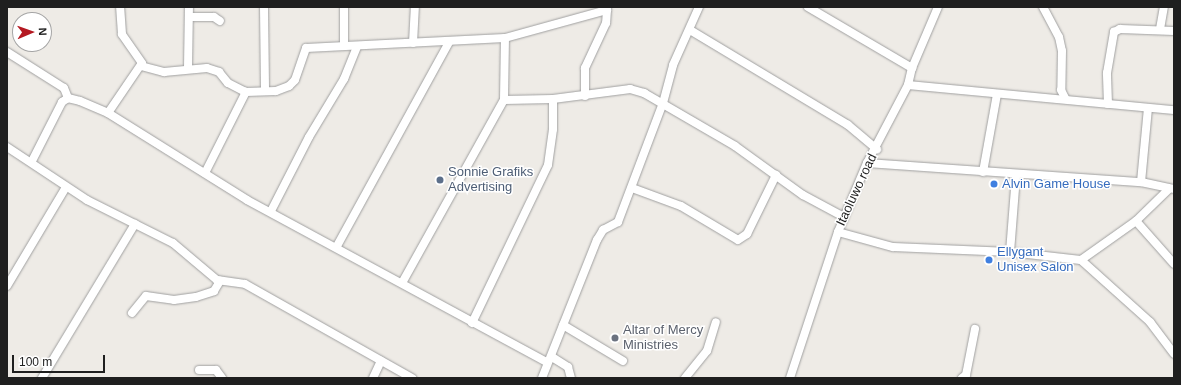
<!DOCTYPE html>
<html>
<head>
<meta charset="utf-8">
<style>
	body { margin:0 }
	#map { position:relative; width:1181px; height:385px; overflow:hidden; background:#eeebe6; font-family:Helvetica,sans-serif }
	div>[style] { position:absolute }
	.roads { filter:drop-shadow(0 0 1px #a0a0a0) drop-shadow(0 0 1px #a0a0a0) }
	.minor>* { height:8px; margin:-4px; padding:0 4px; transform-origin:4px; border-radius:4px; background:#fff }
	.dots>* { width:11px; height:11px; translate:-50% -50%; box-sizing:border-box; border:2px solid #fff; border-radius:50% }
	span { translate:-50% -50%; white-space:nowrap; text-align:center; line-height:1.15; -webkit-text-stroke:3px #fff; paint-order:stroke }
	.service-label { font-size:13px; color:#4e5e75 }
	.left { translate:0 -50%; text-align:left }
	.shop-label { font-size:13px; color:#366cbe }
	.street-label { font-size:13px; color:#1f1f1f }
	.worship-label { font-size:13px; color:#5b616d }
	.frame { position:absolute; inset:0; border:8px solid #1f1f1f; pointer-events:none }
	.north { position:absolute; left:12px; top:12px; width:40px; height:40px; box-sizing:border-box; background:#fff; border:1px solid #a5a5a5; border-radius:50%; rotate:88deg; font-size:11px; font-weight:700; line-height:16px; text-align:center; color:#1f1f1f }
	.north::after { content:''; display:block; margin:auto; width:14px; height:18px; background:#b41922; clip-path:polygon(50% 0,100% 100%,50% 72%,0 100%) }
	.scale { position:absolute; left:12px; top:355px; width:93px; height:18px; box-sizing:border-box; border:2px solid #1f1f1f; border-top:0; padding-left:5px; font-size:12px; line-height:14px; white-space:nowrap; color:#1f1f1f; -webkit-text-stroke:3px #fff; paint-order:stroke }
</style>
</head>
<body>
<div id="map">
	<div class="roads">
		<div class="minor">
			<i style="left:264px;top:7px;width:83px;rotate:89.3deg"></i>
			<i style="left:808px;top:7px;width:121px;rotate:30.4deg"></i>
			<i style="left:1043px;top:7px;width:34px;rotate:62deg"></i>
			<i style="left:1059px;top:37px;width:14px;rotate:78deg"></i>
			<i style="left:1062px;top:51px;width:39px;rotate:91deg"></i>
			<i style="left:1061px;top:90px;width:9px;rotate:63deg"></i>
			<i style="left:189px;top:17px;width:25px"></i>
			<i style="left:214px;top:17px;width:7px;rotate:34deg"></i>
			<i style="left:1160px;top:29px;width:22px;rotate:-80deg"></i>
			<i style="left:690px;top:30px;width:184px;rotate:31deg"></i>
			<i style="left:848px;top:125px;width:38px;rotate:40deg"></i>
			<i style="left:413px;top:43px;width:36px;rotate:-87deg"></i>
			<i style="left:344px;top:46px;width:39px;rotate:-90deg"></i>
			<i style="left:7px;top:52px;width:67px;rotate:32.3deg"></i>
			<i style="left:64px;top:88px;width:11px;rotate:68deg"></i>
			<i style="left:141px;top:66px;width:24px;rotate:15deg"></i>
			<i style="left:164px;top:72px;width:43px;rotate:-5.3deg"></i>
			<i style="left:207px;top:68px;width:13px;rotate:18deg"></i>
			<i style="left:219px;top:72px;width:14px;rotate:51deg"></i>
			<i style="left:228px;top:83px;width:20px;rotate:27deg"></i>
			<i style="left:246px;top:92px;width:30px;rotate:-2deg"></i>
			<i style="left:276px;top:91px;width:14px;rotate:-21deg"></i>
			<i style="left:289px;top:86px;width:8px;rotate:-45deg"></i>
			<i style="left:295px;top:80px;width:34px;rotate:-71deg"></i>
			<i style="left:306px;top:48px;width:199px;rotate:-2.9deg"></i>
			<i style="left:505px;top:38px;width:106px;rotate:-15.4deg"></i>
			<i style="left:607px;top:10px;width:13px;rotate:94deg"></i>
			<i style="left:606px;top:23px;width:50px;rotate:115deg"></i>
			<i style="left:585px;top:68px;width:28px;rotate:90deg"></i>
			<i style="left:188px;top:68px;width:61px;rotate:-89.1deg"></i>
			<i style="left:908px;top:85px;width:267px;rotate:5.4deg"></i>
			<i style="left:504px;top:100px;width:49px;rotate:-1.2deg"></i>
			<i style="left:553px;top:99px;width:78px;rotate:-7.4deg"></i>
			<i style="left:630px;top:89px;width:15px;rotate:16deg"></i>
			<i style="left:644px;top:93px;width:105px;rotate:30.2deg"></i>
			<i style="left:735px;top:146px;width:84px;rotate:35.8deg"></i>
			<i style="left:803px;top:195px;width:47px;rotate:28.2deg"></i>
			<i style="left:1108px;top:104px;width:31px;rotate:-92deg"></i>
			<i style="left:1107px;top:73px;width:42px;rotate:-80.3deg"></i>
			<i style="left:1114px;top:32px;width:7px;rotate:-27deg"></i>
			<i style="left:1120px;top:29px;width:54px;rotate:2.1deg"></i>
			<i style="left:108px;top:113px;width:60px;rotate:-55.8deg"></i>
			<i style="left:142px;top:63px;width:35px;rotate:-125deg"></i>
			<i style="left:122px;top:34px;width:27px;rotate:-94deg"></i>
			<i style="left:7px;top:147px;width:96px;rotate:33.5deg"></i>
			<i style="left:87px;top:200px;width:96px;rotate:26.6deg"></i>
			<i style="left:173px;top:243px;width:57px;rotate:40.1deg"></i>
			<i style="left:217px;top:280px;width:28px;rotate:8deg"></i>
			<i style="left:245px;top:284px;width:192px;rotate:29.4deg"></i>
			<i style="left:32px;top:161px;width:66px;rotate:-63deg"></i>
			<i style="left:62px;top:102px;width:7px;rotate:-34deg"></i>
			<i style="left:68px;top:98px;width:12px;rotate:14deg"></i>
			<i style="left:80px;top:101px;width:30px;rotate:23deg"></i>
			<i style="left:108px;top:113px;width:164px;rotate:32deg"></i>
			<i style="left:247px;top:200px;width:341px;rotate:28.4deg"></i>
			<i style="left:867px;top:163px;width:275px;rotate:4deg"></i>
			<i style="left:1141px;top:182px;width:33px;rotate:12deg"></i>
			<i style="left:983px;top:172px;width:79px;rotate:-79.8deg"></i>
			<i style="left:205px;top:173px;width:91px;rotate:-63.2deg"></i>
			<i style="left:1141px;top:182px;width:74px;rotate:-84.6deg"></i>
			<i style="left:632px;top:188px;width:52px;rotate:20.2deg"></i>
			<i style="left:681px;top:206px;width:66px;rotate:30.8deg"></i>
			<i style="left:738px;top:240px;width:11px;rotate:-34deg"></i>
			<i style="left:747px;top:234px;width:66px;rotate:-63.8deg"></i>
			<i style="left:271px;top:211px;width:83px;rotate:-62.8deg"></i>
			<i style="left:309px;top:137px;width:68px;rotate:-58.9deg"></i>
			<i style="left:344px;top:79px;width:35px;rotate:-68deg"></i>
			<i style="left:1136px;top:221px;width:57px;rotate:48.5deg"></i>
			<i style="left:838px;top:232px;width:57px;rotate:15.3deg"></i>
			<i style="left:893px;top:247px;width:117px;rotate:2.4deg"></i>
			<i style="left:1010px;top:252px;width:71px;rotate:6.4deg"></i>
			<i style="left:1081px;top:260px;width:67px;rotate:-35.3deg"></i>
			<i style="left:1136px;top:221px;width:46px;rotate:-44.1deg"></i>
			<i style="left:337px;top:246px;width:233px;rotate:-61.2deg"></i>
			<i style="left:1010px;top:252px;width:77px;rotate:-85.5deg"></i>
			<i style="left:1081px;top:260px;width:93px;rotate:41.9deg"></i>
			<i style="left:1150px;top:322px;width:40px;rotate:53deg"></i>
			<i style="left:402px;top:283px;width:210px;rotate:-60.9deg"></i>
			<i style="left:504px;top:100px;width:62px;rotate:-89.1deg"></i>
			<i style="left:7px;top:286px;width:115px;rotate:-59.2deg"></i>
			<i style="left:132px;top:313px;width:22px;rotate:-51deg"></i>
			<i style="left:146px;top:296px;width:28px;rotate:8deg"></i>
			<i style="left:174px;top:300px;width:22px;rotate:-8deg"></i>
			<i style="left:196px;top:297px;width:19px;rotate:-18deg"></i>
			<i style="left:214px;top:291px;width:12px;rotate:-59deg"></i>
			<i style="left:472px;top:323px;width:175px;rotate:-64.3deg"></i>
			<i style="left:548px;top:165px;width:36px;rotate:-82deg"></i>
			<i style="left:553px;top:129px;width:30px;rotate:-90deg"></i>
			<i style="left:563px;top:325px;width:70px;rotate:31deg"></i>
			<i style="left:552px;top:357px;width:19px;rotate:32deg"></i>
			<i style="left:568px;top:367px;width:11px;rotate:75deg"></i>
			<i style="left:199px;top:370px;width:17px"></i>
			<i style="left:216px;top:370px;width:10px;rotate:53deg"></i>
			<i style="left:42px;top:378px;width:180px;rotate:-58.9deg"></i>
			<i style="left:373px;top:378px;width:19px;rotate:-65deg"></i>
			<i style="left:542px;top:378px;width:149px;rotate:-68.3deg"></i>
			<i style="left:597px;top:240px;width:12px;rotate:-59deg"></i>
			<i style="left:603px;top:230px;width:17px;rotate:-28deg"></i>
			<i style="left:618px;top:222px;width:127px;rotate:-69.3deg"></i>
			<i style="left:663px;top:103px;width:39px;rotate:-75deg"></i>
			<i style="left:673px;top:65px;width:64px;rotate:-65.9deg"></i>
			<i style="left:685px;top:378px;width:35px;rotate:-51deg"></i>
			<i style="left:707px;top:351px;width:30px;rotate:-73deg"></i>
			<i style="left:790px;top:378px;width:154px;rotate:-71.8deg"></i>
			<i style="left:838px;top:232px;width:75px;rotate:-67.2deg"></i>
			<i style="left:867px;top:163px;width:88px;rotate:-62.3deg"></i>
			<i style="left:908px;top:85px;width:17px;rotate:-77deg"></i>
			<i style="left:912px;top:68px;width:66px;rotate:-66.9deg"></i>
			<i style="left:962px;top:378px;width:5px;rotate:-37deg"></i>
			<i style="left:966px;top:375px;width:47px;rotate:-78.9deg"></i>
		</div>
	</div>
	<div class="dots">
		<i style="left:440px;top:180px;background:#5c6f8a"></i>
		<i style="left:994px;top:184px;background:#3f7fe0"></i>
		<i style="left:989px;top:260px;background:#3f7fe0"></i>
		<i style="left:615px;top:338px;background:#6b7280"></i>
	</div>
	<div class="service-label">
		<span class="left" style="left:448px;top:180px">Sonnie Grafiks<br>Advertising</span>
	</div>
	<div class="shop-label">
		<span class="left" style="left:1002px;top:184px">Alvin Game House</span>
		<span class="left" style="left:997px;top:260px">Ellygant<br>Unisex Salon</span>
	</div>
	<div class="street-label">
		<span style="left:857px;top:190px;rotate:-65deg">Itaoluwo road</span>
	</div>
	<div class="worship-label">
		<span class="left" style="left:623px;top:338px">Altar of Mercy<br>Ministries</span>
	</div>
	<div class="frame"></div>
	<div class="north">N</div>
	<div class="scale">100 m</div>
</div>
</body>
</html>
